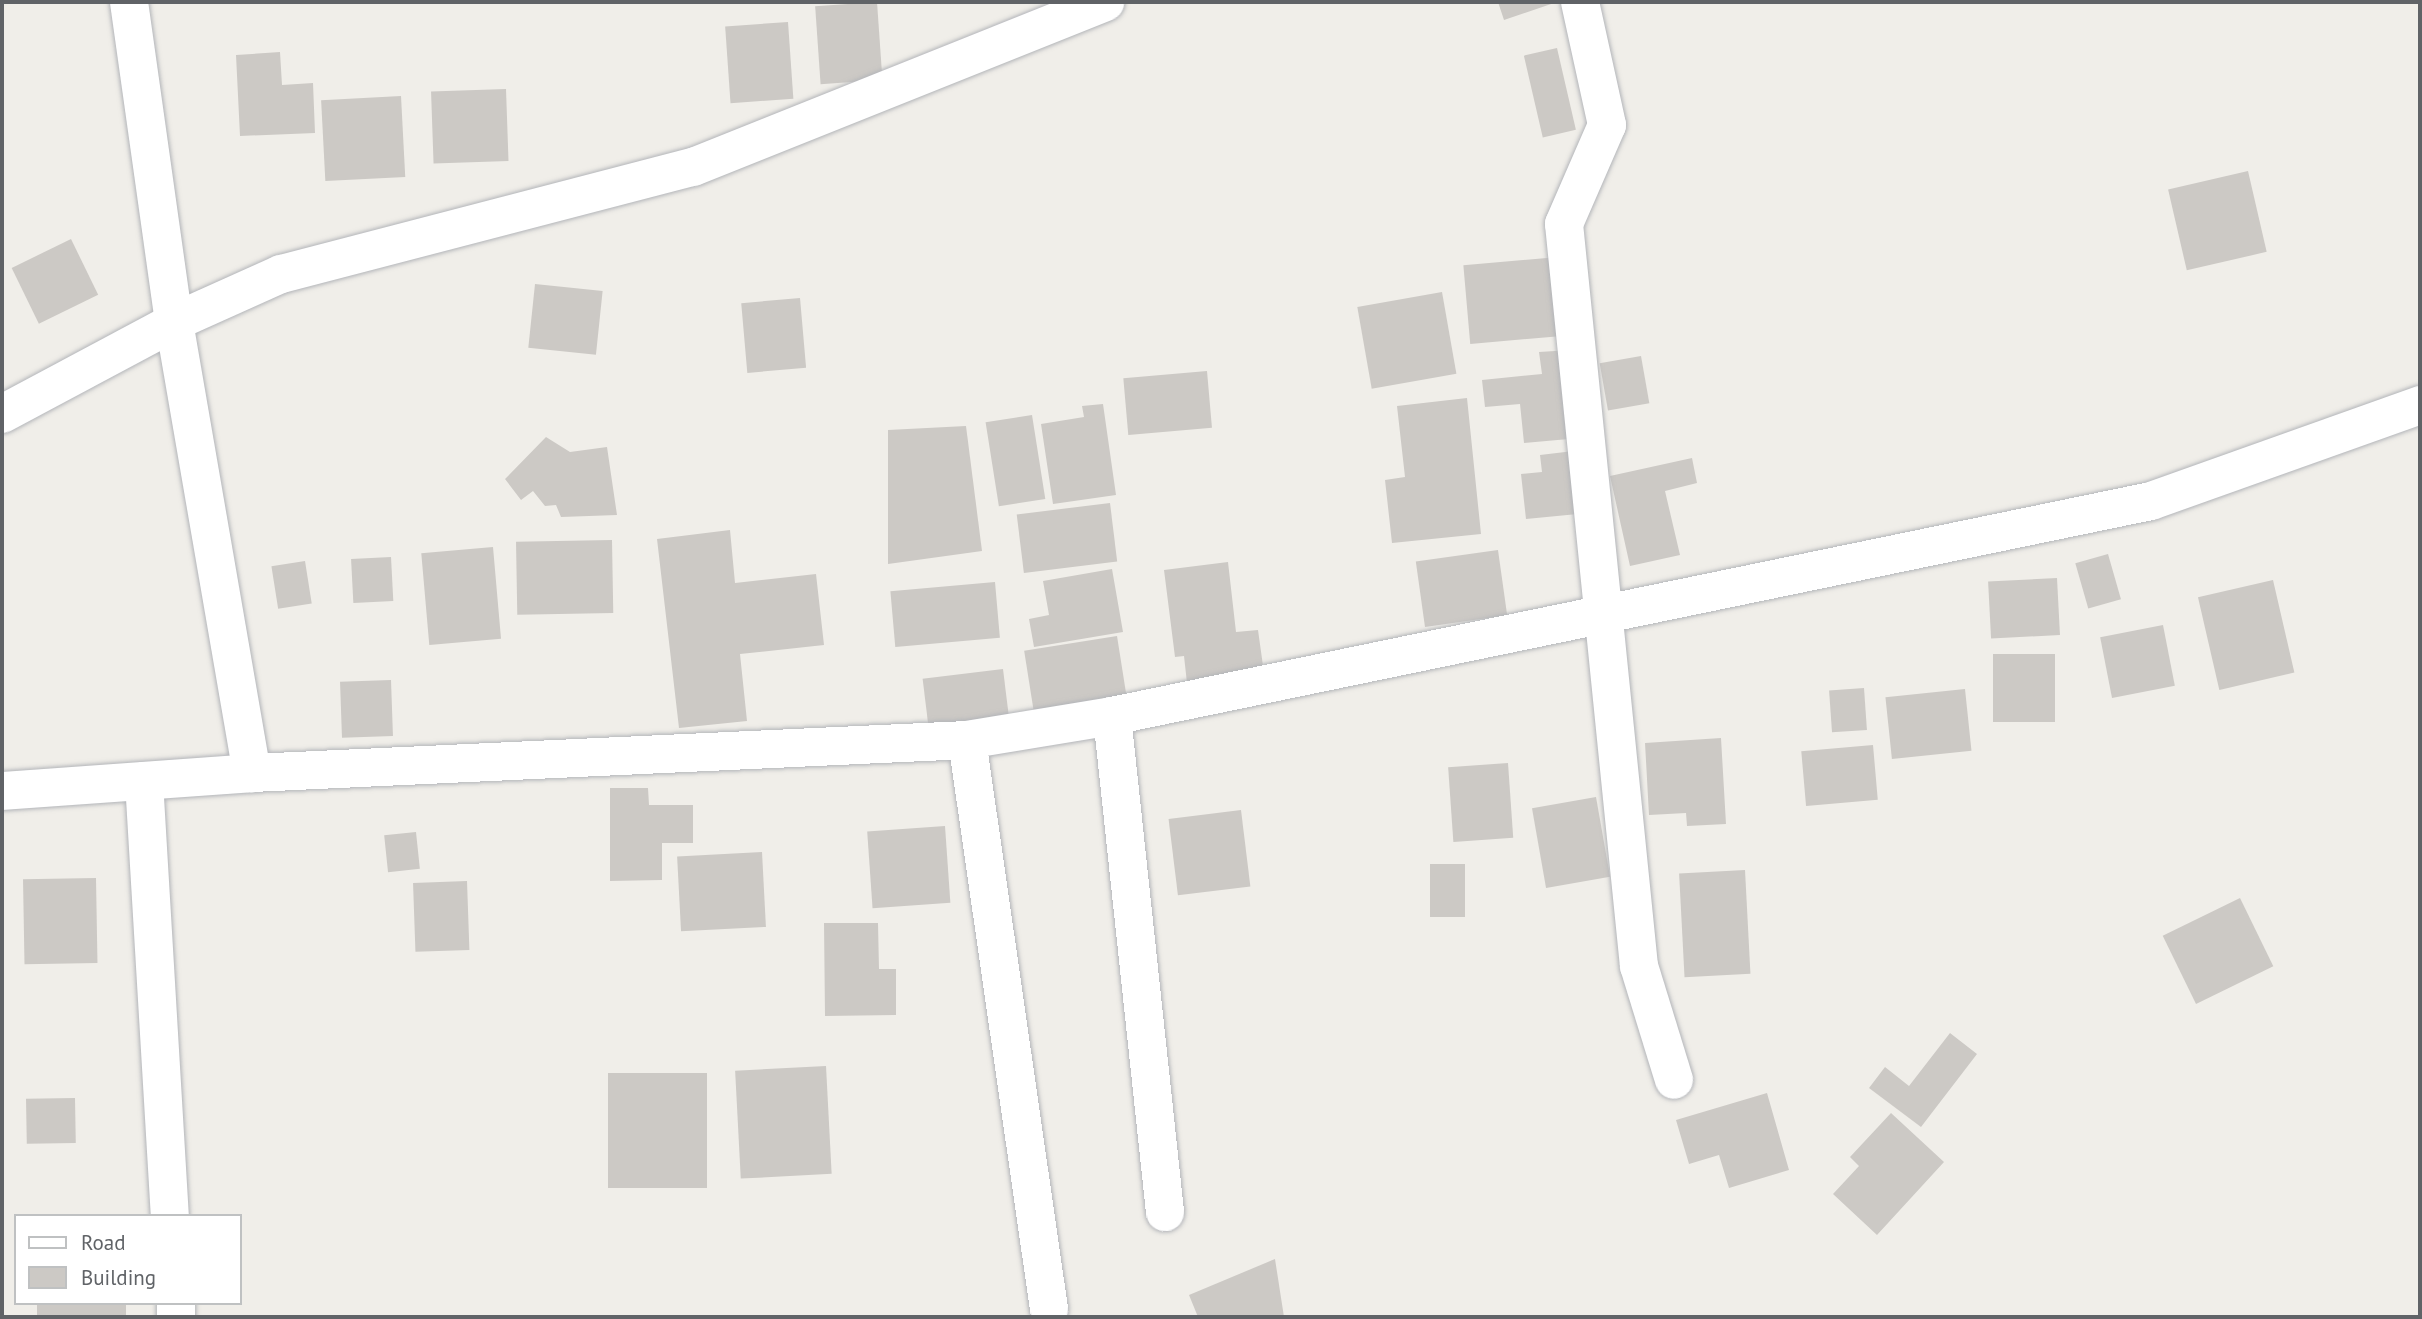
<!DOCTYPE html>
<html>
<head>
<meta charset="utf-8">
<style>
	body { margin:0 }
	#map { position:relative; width:2422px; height:1319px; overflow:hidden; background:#f0eee9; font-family:"PT Sans",sans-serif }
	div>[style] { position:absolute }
	.building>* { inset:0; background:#ccc9c5; transform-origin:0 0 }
	.roads { filter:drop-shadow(0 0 2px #b3b5b9) drop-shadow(0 0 2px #b3b5b9) }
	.minor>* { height:38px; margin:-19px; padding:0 19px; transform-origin:19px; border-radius:19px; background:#fff }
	span { translate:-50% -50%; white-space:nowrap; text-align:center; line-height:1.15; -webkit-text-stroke:7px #fff; paint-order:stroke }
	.frame { position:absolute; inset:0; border:4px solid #606367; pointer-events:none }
	.legend { position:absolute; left:14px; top:1214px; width:228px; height:91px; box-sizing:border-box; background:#fff; border:2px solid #bfc1c2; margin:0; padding:9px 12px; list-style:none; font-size:21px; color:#606367 }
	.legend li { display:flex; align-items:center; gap:14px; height:35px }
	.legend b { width:35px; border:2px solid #bfc1c2 }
</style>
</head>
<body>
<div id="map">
	<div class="building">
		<i style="left:877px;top:2px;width:78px;height:62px;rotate:86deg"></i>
		<i style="clip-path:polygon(1498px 2px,1557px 2px,1504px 20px)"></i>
		<i style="left:788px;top:22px;width:77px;height:63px;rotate:86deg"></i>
		<i style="left:1557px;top:48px;width:84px;height:34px;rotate:77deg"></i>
		<i style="clip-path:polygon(280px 52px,282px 85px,313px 83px,315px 133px,240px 136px,236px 55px)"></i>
		<i style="left:506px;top:89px;width:72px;height:75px;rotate:88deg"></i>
		<i style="left:401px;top:96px;width:81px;height:80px;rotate:87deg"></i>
		<i style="left:2248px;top:171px;width:83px;height:82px;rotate:77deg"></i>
		<i style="left:71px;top:239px;width:62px;height:66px;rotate:64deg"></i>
		<i style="left:1558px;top:257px;width:79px;height:95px;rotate:85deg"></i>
		<i style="left:535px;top:284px;width:68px;height:64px;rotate:6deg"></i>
		<i style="left:1442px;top:292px;width:83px;height:86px;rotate:80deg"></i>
		<i style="left:800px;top:298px;width:70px;height:59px;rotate:85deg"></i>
		<i style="clip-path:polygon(1571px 350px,1580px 438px,1524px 443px,1520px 404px,1485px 407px,1482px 380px,1542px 374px,1539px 352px)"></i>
		<i style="left:1641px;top:356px;width:48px;height:42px;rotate:80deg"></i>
		<i style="left:1207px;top:371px;width:57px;height:84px;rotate:85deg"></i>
		<i style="clip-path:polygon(1467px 398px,1481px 534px,1392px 543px,1385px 480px,1405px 477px,1397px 406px)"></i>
		<i style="clip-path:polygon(1103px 404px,1116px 495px,1053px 504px,1041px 424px,1084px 417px,1082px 406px)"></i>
		<i style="left:1032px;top:415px;width:85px;height:47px;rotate:81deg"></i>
		<i style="clip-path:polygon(966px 426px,982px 551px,888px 564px,888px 430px)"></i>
		<i style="clip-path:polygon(546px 437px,570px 452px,607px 447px,617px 515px,561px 517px,556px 505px,545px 506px,533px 491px,521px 500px,505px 479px)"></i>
		<i style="clip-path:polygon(1582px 450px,1588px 513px,1526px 519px,1521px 474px,1542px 472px,1540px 455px)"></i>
		<i style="clip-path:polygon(1692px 458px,1697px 483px,1665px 491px,1680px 555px,1630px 566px,1610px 476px)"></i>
		<i style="left:1110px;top:503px;width:59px;height:94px;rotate:83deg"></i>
		<i style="clip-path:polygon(730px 530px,735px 583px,816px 574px,824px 645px,740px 654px,747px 721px,679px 728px,657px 539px)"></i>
		<i style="left:612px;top:540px;width:73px;height:96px;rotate:89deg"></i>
		<i style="left:493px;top:547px;width:92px;height:72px;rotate:85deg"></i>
		<i style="left:1498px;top:550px;width:66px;height:83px;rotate:82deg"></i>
		<i style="left:2108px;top:554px;width:47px;height:34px;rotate:74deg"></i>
		<i style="left:391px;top:557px;width:44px;height:40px;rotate:87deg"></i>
		<i style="left:305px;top:561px;width:43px;height:34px;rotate:81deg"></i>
		<i style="clip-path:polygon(1228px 562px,1236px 632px,1258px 630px,1264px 673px,1187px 683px,1184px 656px,1175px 657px,1164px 570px)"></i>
		<i style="clip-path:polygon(1112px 569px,1123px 632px,1034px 647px,1029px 619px,1049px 615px,1043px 581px)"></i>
		<i style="left:2057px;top:578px;width:57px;height:69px;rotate:87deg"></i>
		<i style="left:2273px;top:580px;width:95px;height:77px;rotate:77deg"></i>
		<i style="left:995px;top:582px;width:56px;height:105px;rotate:85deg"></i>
		<i style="left:2163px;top:625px;width:62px;height:64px;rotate:79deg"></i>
		<i style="left:1117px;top:636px;width:64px;height:94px;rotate:81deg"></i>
		<i style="left:1993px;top:654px;width:62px;height:68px"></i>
		<i style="left:1003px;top:669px;width:52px;height:81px;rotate:83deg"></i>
		<i style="left:391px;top:680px;width:56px;height:51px;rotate:88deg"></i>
		<i style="left:1864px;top:688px;width:42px;height:35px;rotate:86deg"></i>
		<i style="left:1965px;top:689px;width:62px;height:80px;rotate:84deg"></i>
		<i style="clip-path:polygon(1721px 738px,1726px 824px,1687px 826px,1686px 813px,1649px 815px,1645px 743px)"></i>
		<i style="left:1873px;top:745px;width:55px;height:72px;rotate:85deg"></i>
		<i style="left:1508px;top:763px;width:75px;height:60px;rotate:86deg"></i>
		<i style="clip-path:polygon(610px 788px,648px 788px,649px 805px,693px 805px,693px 843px,662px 843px,662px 880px,610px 881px)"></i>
		<i style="left:1596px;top:797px;width:81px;height:65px;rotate:80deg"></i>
		<i style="left:1241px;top:810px;width:77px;height:73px;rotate:83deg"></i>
		<i style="left:945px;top:826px;width:77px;height:78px;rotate:86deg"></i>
		<i style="left:416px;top:832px;width:37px;height:32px;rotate:84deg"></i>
		<i style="left:762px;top:852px;width:75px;height:85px;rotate:87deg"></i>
		<i style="left:1430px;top:864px;width:35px;height:53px"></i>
		<i style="left:1745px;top:870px;width:104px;height:66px;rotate:87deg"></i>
		<i style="left:96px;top:878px;width:85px;height:73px;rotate:89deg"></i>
		<i style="left:467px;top:881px;width:69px;height:54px;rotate:88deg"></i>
		<i style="left:2240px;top:898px;width:76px;height:86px;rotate:64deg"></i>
		<i style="clip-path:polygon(824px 923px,878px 923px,879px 969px,896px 969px,896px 1015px,825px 1016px)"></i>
		<i style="clip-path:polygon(1950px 1033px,1977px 1054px,1921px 1127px,1869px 1088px,1885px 1067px,1909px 1086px)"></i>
		<i style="left:826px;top:1066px;width:108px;height:91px;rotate:87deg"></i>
		<i style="left:707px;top:1073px;width:115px;height:99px;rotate:90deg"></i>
		<i style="clip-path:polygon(1767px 1093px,1789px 1170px,1729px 1188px,1719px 1155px,1689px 1164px,1676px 1120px)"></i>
		<i style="left:75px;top:1098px;width:45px;height:49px;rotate:89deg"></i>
		<i style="clip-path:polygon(1891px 1113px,1944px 1162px,1877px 1235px,1833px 1194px,1859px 1166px,1850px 1157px)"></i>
		<i style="clip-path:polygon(1275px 1259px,1284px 1317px,1198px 1317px,1189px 1295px)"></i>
		<i style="left:37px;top:1303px;width:89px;height:14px"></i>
	</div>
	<div class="roads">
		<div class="minor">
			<i style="left:129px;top:2px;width:323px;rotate:82deg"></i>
			<i style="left:174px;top:322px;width:458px;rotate:80.2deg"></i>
			<i style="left:1580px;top:2px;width:126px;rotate:77.6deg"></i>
			<i style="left:1607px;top:125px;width:108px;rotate:113.5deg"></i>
			<i style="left:1564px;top:224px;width:746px;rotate:84.23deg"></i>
			<i style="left:1639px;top:966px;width:119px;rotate:72.9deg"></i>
			<i style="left:2px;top:414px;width:195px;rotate:-28.1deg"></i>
			<i style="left:174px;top:322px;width:117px;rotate:-24.2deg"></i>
			<i style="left:281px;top:274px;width:426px;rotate:-14.6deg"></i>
			<i style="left:693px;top:167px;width:444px;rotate:-21.8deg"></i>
			<i style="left:1112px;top:716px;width:499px;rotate:83.9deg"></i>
			<i style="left:967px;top:740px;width:575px;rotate:81.8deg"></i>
			<i style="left:144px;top:781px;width:436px;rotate:86.6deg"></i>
			<i style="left:2px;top:791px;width:251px;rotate:-4.1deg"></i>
			<i style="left:252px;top:773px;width:716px;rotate:-2.64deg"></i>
			<i style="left:967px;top:740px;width:147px;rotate:-9.4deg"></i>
			<i style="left:1112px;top:716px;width:1061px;rotate:-11.69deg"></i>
			<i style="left:2151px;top:501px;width:286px;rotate:-19.6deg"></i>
			<i style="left:176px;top:1303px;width:14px;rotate:90deg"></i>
		</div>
	</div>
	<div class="frame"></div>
	<ul class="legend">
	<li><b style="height:9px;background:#fff"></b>Road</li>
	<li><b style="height:19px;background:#ccc9c5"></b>Building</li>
	</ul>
</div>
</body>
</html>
